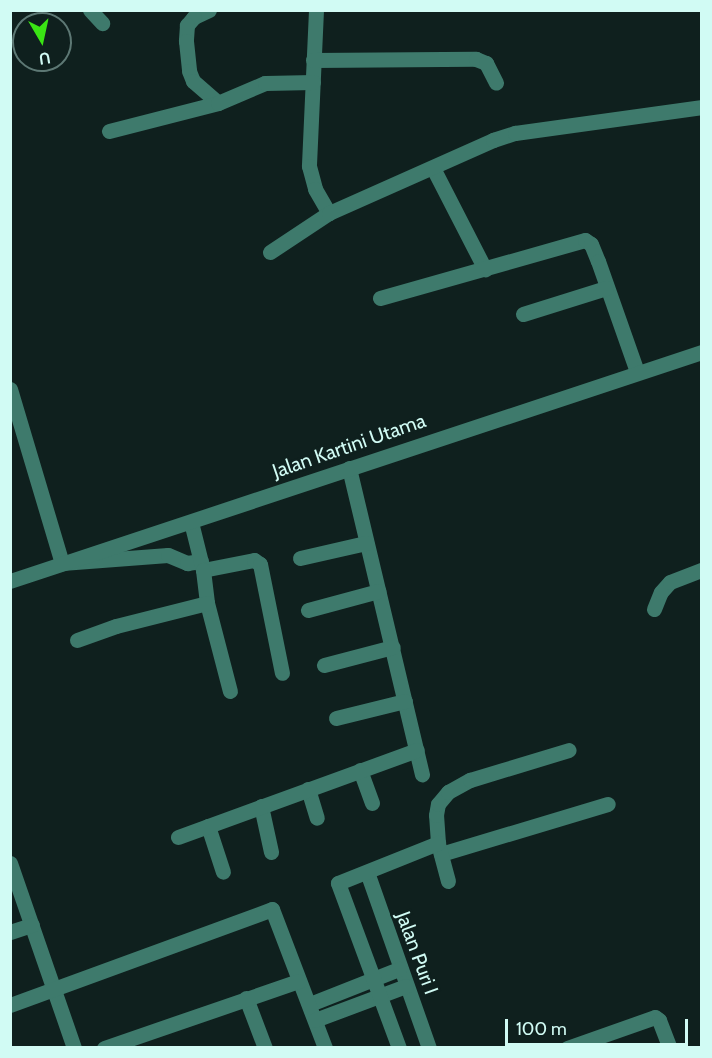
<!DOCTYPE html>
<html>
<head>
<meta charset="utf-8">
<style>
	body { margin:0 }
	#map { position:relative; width:712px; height:1058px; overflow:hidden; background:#0f201e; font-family:Cabin,sans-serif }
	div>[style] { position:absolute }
	.minor>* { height:15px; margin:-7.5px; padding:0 7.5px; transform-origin:7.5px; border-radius:7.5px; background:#3e7a6c }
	span { translate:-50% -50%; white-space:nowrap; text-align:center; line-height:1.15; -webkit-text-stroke:4.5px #0f201e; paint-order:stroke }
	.street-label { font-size:20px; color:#d1fbf4 }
	.frame { position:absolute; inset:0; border:12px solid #d1fbf4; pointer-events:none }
	.north { position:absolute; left:12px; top:12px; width:60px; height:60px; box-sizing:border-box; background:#0f201e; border:2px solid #5d7874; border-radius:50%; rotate:171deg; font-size:16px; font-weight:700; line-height:24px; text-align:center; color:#d1fbf4 }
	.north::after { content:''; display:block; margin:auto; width:21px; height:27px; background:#3ae414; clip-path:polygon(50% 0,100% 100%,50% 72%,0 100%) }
	.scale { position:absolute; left:505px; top:1019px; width:183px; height:27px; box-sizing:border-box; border:3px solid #d1fbf4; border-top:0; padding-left:8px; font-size:18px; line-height:21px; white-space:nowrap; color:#d1fbf4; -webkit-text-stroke:4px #0f201e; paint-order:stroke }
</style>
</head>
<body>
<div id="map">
	<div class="minor">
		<i style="left:90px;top:10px;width:18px;rotate:47deg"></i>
		<i style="left:209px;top:10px;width:17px;rotate:155deg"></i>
		<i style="left:194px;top:17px;width:11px;rotate:131deg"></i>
		<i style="left:187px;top:25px;width:16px;rotate:94deg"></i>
		<i style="left:186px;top:41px;width:30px;rotate:84deg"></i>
		<i style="left:189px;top:71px;width:11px;rotate:68deg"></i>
		<i style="left:193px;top:81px;width:33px;rotate:41deg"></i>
		<i style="left:316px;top:10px;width:156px;rotate:92.6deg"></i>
		<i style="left:309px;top:166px;width:24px;rotate:75deg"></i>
		<i style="left:315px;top:189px;width:28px;rotate:60deg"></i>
		<i style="left:313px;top:60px;width:163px;rotate:-0.4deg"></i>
		<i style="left:476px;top:59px;width:11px;rotate:22deg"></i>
		<i style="left:486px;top:63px;width:22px;rotate:63deg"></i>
		<i style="left:109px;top:131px;width:113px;rotate:-14.4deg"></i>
		<i style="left:218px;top:103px;width:51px;rotate:-23.1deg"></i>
		<i style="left:265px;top:83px;width:48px;rotate:-1.2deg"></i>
		<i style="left:433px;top:168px;width:114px;rotate:62.8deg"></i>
		<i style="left:270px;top:252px;width:71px;rotate:-33.5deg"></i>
		<i style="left:329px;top:213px;width:180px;rotate:-24deg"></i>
		<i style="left:493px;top:140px;width:23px;rotate:-18deg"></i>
		<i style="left:515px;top:133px;width:189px;rotate:-7.9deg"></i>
		<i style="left:380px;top:298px;width:213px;rotate:-15.8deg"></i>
		<i style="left:585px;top:240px;width:7px;rotate:34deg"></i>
		<i style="left:591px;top:244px;width:18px;rotate:68deg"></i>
		<i style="left:598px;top:261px;width:118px;rotate:70.6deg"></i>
		<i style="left:523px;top:314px;width:87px;rotate:-17.4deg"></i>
		<i style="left:10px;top:389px;width:182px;rotate:73.4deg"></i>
		<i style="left:62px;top:563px;width:106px;rotate:-4.3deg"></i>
		<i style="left:168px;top:555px;width:21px;rotate:23deg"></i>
		<i style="left:187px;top:563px;width:14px;rotate:-8deg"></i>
		<i style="left:349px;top:468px;width:315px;rotate:76.6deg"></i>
		<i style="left:191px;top:522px;width:49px;rotate:76deg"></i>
		<i style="left:203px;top:570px;width:52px;rotate:-11.1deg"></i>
		<i style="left:254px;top:560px;width:7px;rotate:34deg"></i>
		<i style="left:260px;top:564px;width:111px;rotate:78.6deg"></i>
		<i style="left:300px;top:558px;width:68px;rotate:-12.8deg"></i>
		<i style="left:203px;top:570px;width:33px;rotate:83deg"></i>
		<i style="left:207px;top:603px;width:91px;rotate:75.4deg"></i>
		<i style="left:10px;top:581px;width:729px;rotate:-18.31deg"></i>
		<i style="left:654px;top:609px;width:18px;rotate:-68deg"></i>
		<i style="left:661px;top:592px;width:13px;rotate:-48deg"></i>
		<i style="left:670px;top:582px;width:34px;rotate:-21deg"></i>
		<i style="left:308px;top:610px;width:73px;rotate:-15deg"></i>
		<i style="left:77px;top:640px;width:41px;rotate:-19.7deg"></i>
		<i style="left:116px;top:626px;width:94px;rotate:-14.2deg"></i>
		<i style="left:324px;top:665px;width:71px;rotate:-14.6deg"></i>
		<i style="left:336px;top:718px;width:71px;rotate:-13.8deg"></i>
		<i style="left:360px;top:770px;width:35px;rotate:70deg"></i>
		<i style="left:308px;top:789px;width:30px;rotate:73deg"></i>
		<i style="left:261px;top:806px;width:47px;rotate:77.7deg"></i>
		<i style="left:208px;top:826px;width:48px;rotate:71.9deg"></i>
		<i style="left:178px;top:837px;width:254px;rotate:-20deg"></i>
		<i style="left:441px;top:854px;width:174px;rotate:-16.7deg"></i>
		<i style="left:10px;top:863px;width:196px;rotate:70.9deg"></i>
		<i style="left:367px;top:872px;width:187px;rotate:70.6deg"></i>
		<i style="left:448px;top:881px;width:39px;rotate:-105deg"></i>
		<i style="left:438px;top:843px;width:28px;rotate:-94deg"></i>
		<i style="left:436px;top:815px;width:11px;rotate:-80deg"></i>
		<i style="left:438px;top:804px;width:16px;rotate:-50deg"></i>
		<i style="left:448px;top:792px;width:25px;rotate:-29deg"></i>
		<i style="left:470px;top:780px;width:103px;rotate:-16.9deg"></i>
		<i style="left:10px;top:932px;width:23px;rotate:-18deg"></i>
		<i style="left:246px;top:998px;width:53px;rotate:69.2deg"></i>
		<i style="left:310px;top:1004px;width:96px;rotate:-21.5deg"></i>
		<i style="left:10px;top:1005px;width:279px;rotate:-20.1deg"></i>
		<i style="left:272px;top:909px;width:149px;rotate:69.1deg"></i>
		<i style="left:315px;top:1020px;width:97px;rotate:-20.5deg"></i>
		<i style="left:104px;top:1048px;width:206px;rotate:-19deg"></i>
		<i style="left:399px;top:1048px;width:176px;rotate:-110.3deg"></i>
		<i style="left:338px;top:883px;width:108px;rotate:-21.8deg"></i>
		<i style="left:567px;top:1048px;width:93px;rotate:-19.4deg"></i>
		<i style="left:655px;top:1017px;width:5px;rotate:37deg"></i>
		<i style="left:659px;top:1020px;width:30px;rotate:69deg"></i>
	</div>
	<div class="street-label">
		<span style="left:349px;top:446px;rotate:-19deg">Jalan Kartini Utama</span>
		<span style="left:417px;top:953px;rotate:70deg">Jalan Puri I</span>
	</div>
	<div class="frame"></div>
	<div class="north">U</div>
	<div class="scale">100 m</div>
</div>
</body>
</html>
